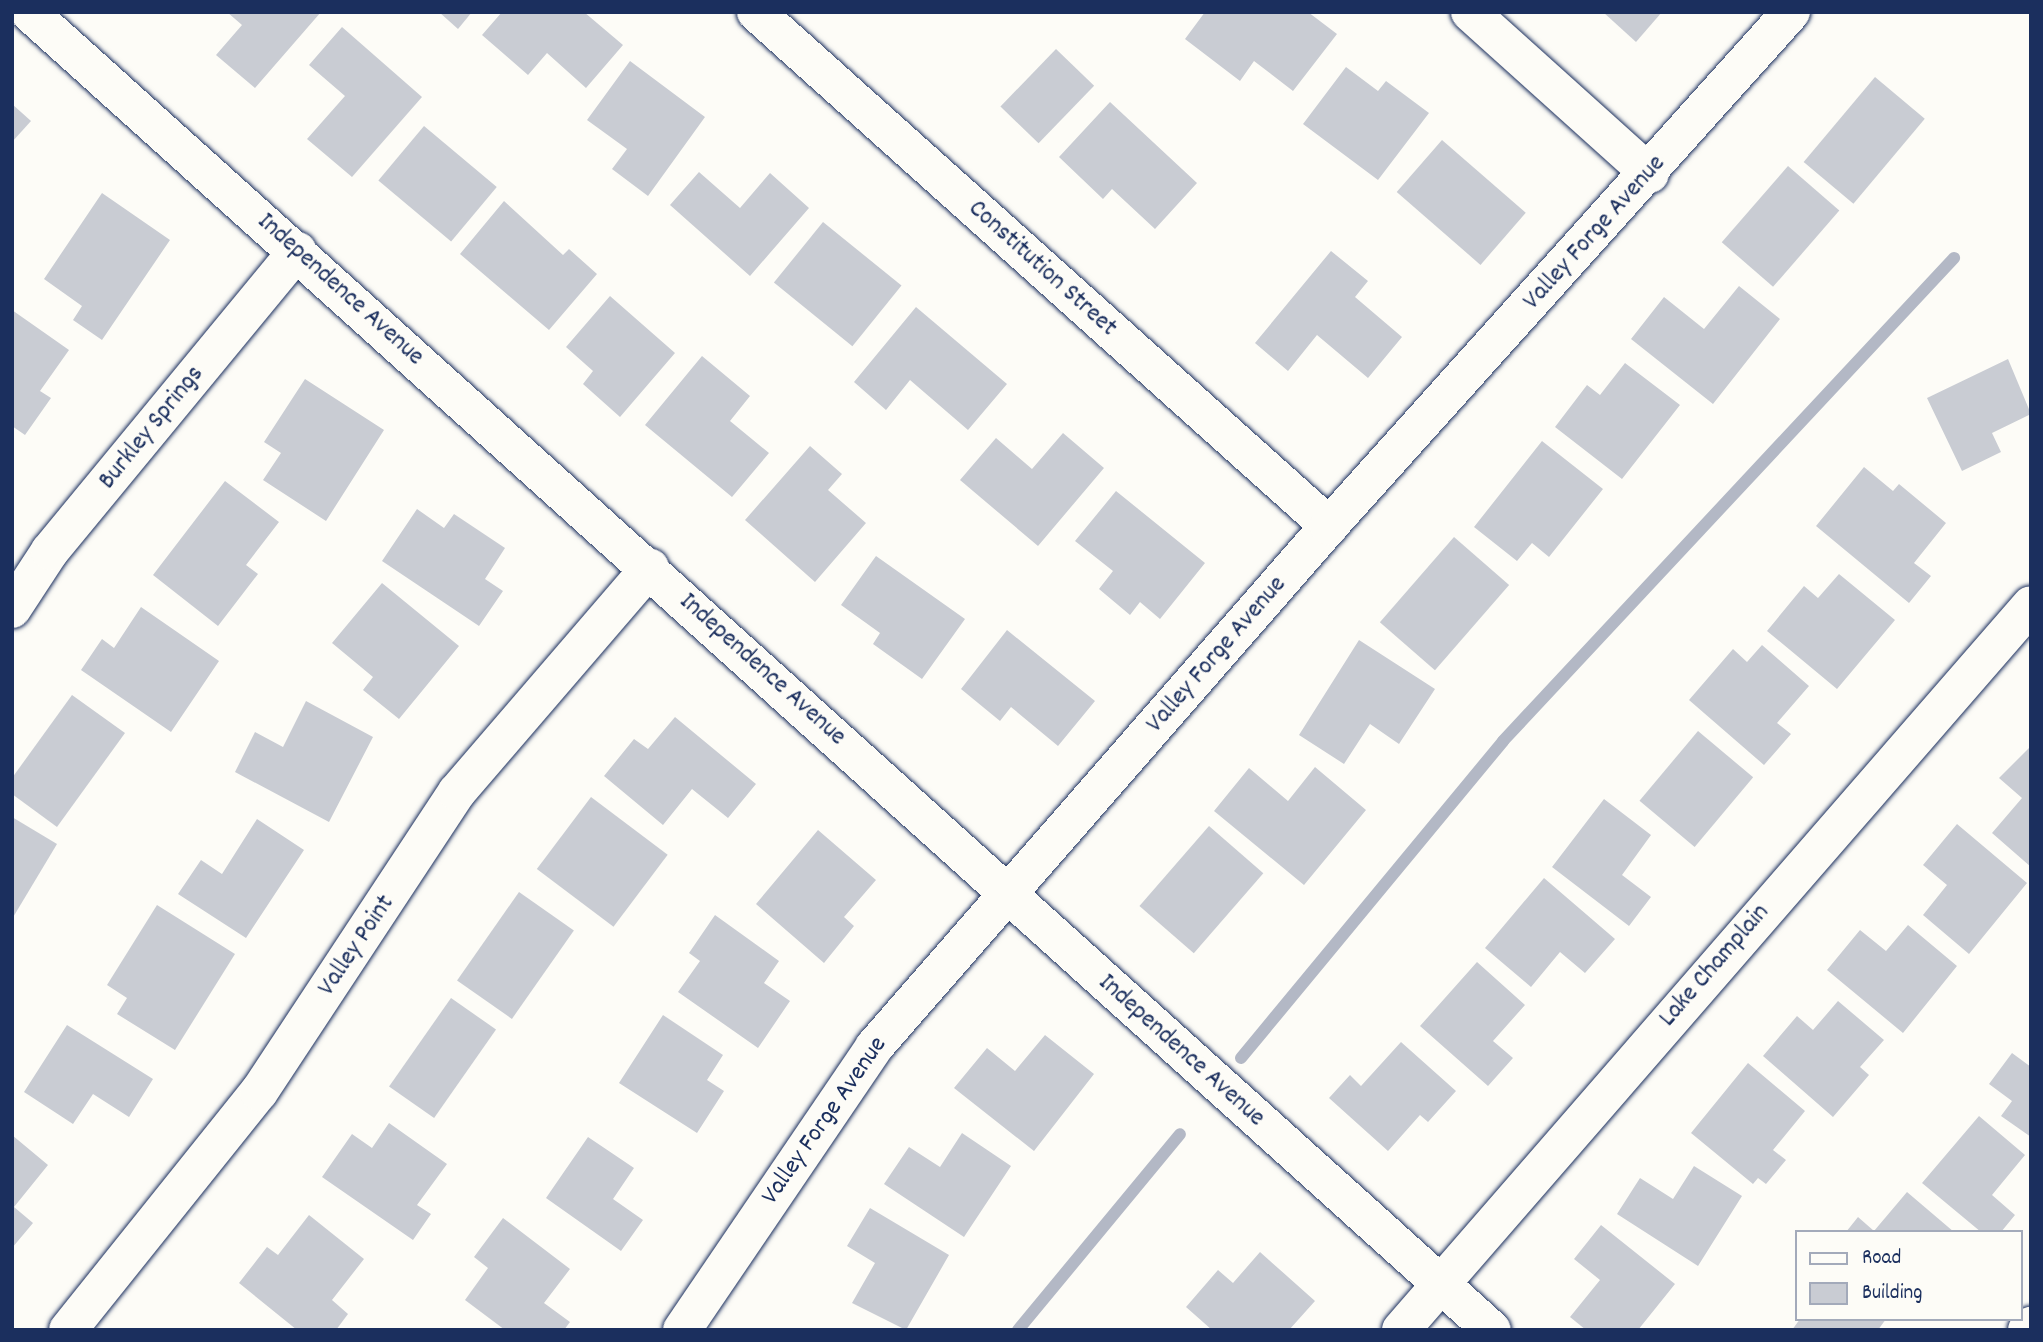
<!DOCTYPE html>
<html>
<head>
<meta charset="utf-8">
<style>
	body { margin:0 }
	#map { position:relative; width:2043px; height:1342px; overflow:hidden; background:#fdfcf7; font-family:Dekko,sans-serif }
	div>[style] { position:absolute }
	.stream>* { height:12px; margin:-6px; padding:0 6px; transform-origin:6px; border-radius:6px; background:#b3b8c5 }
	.building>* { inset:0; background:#c9ccd3; transform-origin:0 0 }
	.roads { filter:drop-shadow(0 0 2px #1b2f5e) drop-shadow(0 0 2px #1b2f5e) }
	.minor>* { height:38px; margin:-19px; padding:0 19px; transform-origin:19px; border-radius:19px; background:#fdfcf7 }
	.tertiary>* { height:38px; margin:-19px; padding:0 19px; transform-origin:19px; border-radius:19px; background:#fdfcf7 }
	span { translate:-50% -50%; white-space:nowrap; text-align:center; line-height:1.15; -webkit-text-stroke:7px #fdfcf7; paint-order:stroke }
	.street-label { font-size:26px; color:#1b2f5e }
	.frame { position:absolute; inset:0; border:14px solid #1b2f5e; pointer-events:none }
	.legend { position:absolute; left:1795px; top:1230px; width:228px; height:91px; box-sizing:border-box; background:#fdfcf7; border:2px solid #a3aaba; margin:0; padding:9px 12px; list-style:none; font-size:21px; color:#1b2f5e }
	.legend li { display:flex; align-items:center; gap:14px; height:35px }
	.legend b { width:35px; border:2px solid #a3aaba }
</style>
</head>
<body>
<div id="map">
	<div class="stream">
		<i style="left:1241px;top:1058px;width:411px;rotate:-50.4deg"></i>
		<i style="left:1503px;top:741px;width:661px;rotate:-46.96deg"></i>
		<i style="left:1018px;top:1330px;width:254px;rotate:-50.4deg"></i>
	</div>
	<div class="building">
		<i style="clip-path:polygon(227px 12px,321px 12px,255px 88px,216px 55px,242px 25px)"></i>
		<i style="clip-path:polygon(439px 12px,472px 12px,458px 29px)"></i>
		<i style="clip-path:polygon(502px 12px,584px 12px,623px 45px,586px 88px,547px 53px,528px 75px,482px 35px)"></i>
		<i style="clip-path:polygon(1205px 12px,1308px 12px,1337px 34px,1293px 91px,1254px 61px,1240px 81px,1185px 39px)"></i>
		<i style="clip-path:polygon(1603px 12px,1662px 12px,1636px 42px)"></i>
		<i style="clip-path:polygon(342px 27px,422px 97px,352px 177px,307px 139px,345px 96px,309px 65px)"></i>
		<i style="left:1056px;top:49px;width:53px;height:80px;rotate:44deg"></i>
		<i style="clip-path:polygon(630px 61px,705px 117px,648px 196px,612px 169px,627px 149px,587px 120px)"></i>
		<i style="clip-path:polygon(1346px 67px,1378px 91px,1386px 81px,1429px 113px,1378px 180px,1303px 124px)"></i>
		<i style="left:1875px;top:77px;width:65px;height:111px;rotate:40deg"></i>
		<i style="clip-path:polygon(1110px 102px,1197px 183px,1155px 229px,1112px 189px,1103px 199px,1059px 157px)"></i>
		<i style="clip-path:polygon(12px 104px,31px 121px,12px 142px)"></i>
		<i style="left:424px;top:126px;width:95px;height:71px;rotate:40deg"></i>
		<i style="left:1442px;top:140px;width:111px;height:69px;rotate:41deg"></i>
		<i style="left:1788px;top:166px;width:68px;height:101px;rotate:41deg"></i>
		<i style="clip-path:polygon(699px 172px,740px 208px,770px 173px,809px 208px,750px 276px,670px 205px)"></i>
		<i style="clip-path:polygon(102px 193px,170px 240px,102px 340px,73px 320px,82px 306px,44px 279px)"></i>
		<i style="clip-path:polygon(504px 201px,563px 255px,569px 249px,597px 274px,549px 330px,460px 254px)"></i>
		<i style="left:823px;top:222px;width:101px;height:78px;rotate:39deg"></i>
		<i style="clip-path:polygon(1331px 251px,1368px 281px,1355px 297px,1402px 337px,1368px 378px,1317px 335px,1288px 371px,1255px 343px)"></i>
		<i style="clip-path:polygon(1739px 286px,1780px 319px,1713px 404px,1631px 339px,1664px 297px,1704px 329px)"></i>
		<i style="clip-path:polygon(610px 296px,675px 353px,620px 417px,583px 384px,593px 371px,566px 347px)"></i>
		<i style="clip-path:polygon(916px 307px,1007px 384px,968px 430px,910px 380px,886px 410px,854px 382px)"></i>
		<i style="clip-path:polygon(12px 310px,69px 350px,40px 391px,51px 398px,25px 435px,12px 426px)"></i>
		<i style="clip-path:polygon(702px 356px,750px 396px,730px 421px,769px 453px,732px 497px,645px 425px)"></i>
		<i style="clip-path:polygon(2008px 359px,2031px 414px,1992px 433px,2001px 452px,1962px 471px,1927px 398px)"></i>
		<i style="clip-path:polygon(1625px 363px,1680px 405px,1622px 479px,1555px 427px,1587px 385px,1600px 395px)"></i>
		<i style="clip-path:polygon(305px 379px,384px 430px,326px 521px,263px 480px,281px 453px,264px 442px)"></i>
		<i style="clip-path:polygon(1063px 433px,1104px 468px,1038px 546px,960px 480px,996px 438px,1032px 469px)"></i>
		<i style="clip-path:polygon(1542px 441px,1603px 489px,1549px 557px,1532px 543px,1517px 561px,1474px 527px)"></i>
		<i style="clip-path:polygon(810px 446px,842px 474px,828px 490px,866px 523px,815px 582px,745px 520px)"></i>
		<i style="clip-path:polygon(1864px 467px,1893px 491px,1899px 484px,1946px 523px,1914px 563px,1931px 576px,1909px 603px,1816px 526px)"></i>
		<i style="clip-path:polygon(225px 481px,279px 522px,246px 565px,258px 574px,218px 626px,153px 575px)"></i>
		<i style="clip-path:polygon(1116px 491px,1205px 563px,1160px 619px,1140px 602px,1130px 615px,1099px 589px,1113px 571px,1075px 541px)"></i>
		<i style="clip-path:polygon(417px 509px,444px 528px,454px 514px,505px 548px,485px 579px,503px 591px,479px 626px,382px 561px)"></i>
		<i style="left:1454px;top:537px;width:73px;height:113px;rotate:41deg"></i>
		<i style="clip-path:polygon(876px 556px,965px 619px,922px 679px,873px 644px,880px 633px,841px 605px)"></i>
		<i style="clip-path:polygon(1839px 574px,1895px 620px,1837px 689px,1767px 631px,1804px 586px,1818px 598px)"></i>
		<i style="clip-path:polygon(382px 583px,459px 646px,399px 719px,363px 690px,373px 677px,332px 643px)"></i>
		<i style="clip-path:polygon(141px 607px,219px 661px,171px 732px,81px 670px,102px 639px,114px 648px)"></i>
		<i style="clip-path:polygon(1007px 630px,1095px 701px,1058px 746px,1011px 707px,1000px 721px,961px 689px)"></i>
		<i style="clip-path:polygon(1359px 640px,1435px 689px,1399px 744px,1370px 724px,1344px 764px,1299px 735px)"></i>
		<i style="clip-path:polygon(1762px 645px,1809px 686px,1777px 723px,1791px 734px,1764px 765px,1689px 700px,1733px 649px,1747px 662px)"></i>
		<i style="clip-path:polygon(72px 695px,125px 733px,57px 827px,12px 794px,12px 778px)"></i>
		<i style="clip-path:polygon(306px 701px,373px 737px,329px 822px,235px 772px,255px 732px,283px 747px)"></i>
		<i style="clip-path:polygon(675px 717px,756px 784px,728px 818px,692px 789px,663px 825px,604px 776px,634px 739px,648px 749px)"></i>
		<i style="left:1698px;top:731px;width:72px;height:91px;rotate:40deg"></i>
		<i style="clip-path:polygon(2031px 746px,2031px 867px,1992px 833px,2022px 798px,1999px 778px)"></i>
		<i style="clip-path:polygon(1315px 767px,1366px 810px,1304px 885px,1214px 811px,1249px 768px,1288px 801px)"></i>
		<i style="left:591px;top:797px;width:96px;height:90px;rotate:37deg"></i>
		<i style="clip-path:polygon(1604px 799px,1651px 835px,1622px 875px,1651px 897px,1629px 926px,1552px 867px)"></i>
		<i style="clip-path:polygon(12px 817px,57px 844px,12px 919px)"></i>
		<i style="clip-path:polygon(257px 819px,304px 850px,246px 938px,178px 894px,201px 860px,222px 874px)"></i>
		<i style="clip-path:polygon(1957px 824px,2027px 883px,1969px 954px,1923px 915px,1947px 885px,1923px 865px)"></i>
		<i style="left:1209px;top:826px;width:72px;height:106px;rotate:41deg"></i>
		<i style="clip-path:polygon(818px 830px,876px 880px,844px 917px,854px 926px,824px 963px,756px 904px)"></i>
		<i style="clip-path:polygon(1544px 878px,1615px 939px,1585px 973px,1560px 952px,1531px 987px,1485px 948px)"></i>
		<i style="left:519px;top:892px;width:67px;height:108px;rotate:35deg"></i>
		<i style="clip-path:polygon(157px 905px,235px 954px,175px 1050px,117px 1014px,127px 998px,107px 985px)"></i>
		<i style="clip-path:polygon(715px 915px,779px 961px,764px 983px,790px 1001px,758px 1048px,678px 992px,700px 961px,689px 953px)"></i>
		<i style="clip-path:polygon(1908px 925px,1957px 966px,1903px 1033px,1827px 970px,1860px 930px,1886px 951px)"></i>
		<i style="clip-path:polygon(1477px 962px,1525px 1005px,1493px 1041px,1513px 1058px,1488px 1086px,1420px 1026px)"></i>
		<i style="left:451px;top:998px;width:55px;height:108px;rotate:35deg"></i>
		<i style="clip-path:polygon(1838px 1001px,1884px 1040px,1860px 1067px,1869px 1075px,1833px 1117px,1763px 1056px,1797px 1016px,1813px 1030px)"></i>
		<i style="clip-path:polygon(663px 1015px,723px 1055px,707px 1080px,724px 1091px,697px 1133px,619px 1083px)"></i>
		<i style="clip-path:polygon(67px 1025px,153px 1079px,129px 1117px,93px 1094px,73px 1124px,24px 1092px)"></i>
		<i style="clip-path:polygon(1045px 1035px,1094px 1074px,1034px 1151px,954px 1088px,987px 1048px,1015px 1071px)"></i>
		<i style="clip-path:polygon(1401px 1042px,1456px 1091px,1428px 1122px,1420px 1115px,1388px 1151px,1329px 1098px,1350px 1075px,1361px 1086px)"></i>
		<i style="clip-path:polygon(2012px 1053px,2031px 1067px,2031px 1137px,2001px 1116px,2012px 1101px,1989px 1084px)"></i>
		<i style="clip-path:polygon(1748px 1063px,1805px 1111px,1773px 1150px,1786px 1160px,1766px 1184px,1758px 1178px,1753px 1184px,1691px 1133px)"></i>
		<i style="clip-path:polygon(1979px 1116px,2025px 1155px,1992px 1195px,2015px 1215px,2001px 1232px,1981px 1232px,1922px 1183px)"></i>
		<i style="clip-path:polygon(389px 1123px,447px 1164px,417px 1205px,431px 1214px,413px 1240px,322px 1177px,352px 1134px,372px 1148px)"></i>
		<i style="clip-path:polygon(962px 1133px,1011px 1166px,964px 1237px,884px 1184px,909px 1147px,940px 1167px)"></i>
		<i style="clip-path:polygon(12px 1135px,48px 1165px,14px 1207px,33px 1223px,12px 1248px)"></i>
		<i style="clip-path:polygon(588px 1137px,634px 1168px,613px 1199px,643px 1220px,621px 1251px,546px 1198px)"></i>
		<i style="clip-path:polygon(1694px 1166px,1742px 1196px,1698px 1266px,1617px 1214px,1640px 1178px,1673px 1199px)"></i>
		<i style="clip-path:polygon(1907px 1192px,1954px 1232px,1846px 1232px,1858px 1217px,1874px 1231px)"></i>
		<i style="clip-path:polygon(870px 1208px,949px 1255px,906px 1330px,852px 1303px,875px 1263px,847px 1246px)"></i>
		<i style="clip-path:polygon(309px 1215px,364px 1259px,332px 1300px,348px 1314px,336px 1330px,297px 1330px,239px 1283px,267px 1247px,278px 1255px)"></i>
		<i style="clip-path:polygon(503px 1218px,570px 1269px,544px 1303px,570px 1322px,564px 1330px,505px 1330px,465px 1300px,488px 1268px,474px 1257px)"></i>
		<i style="clip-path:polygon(1601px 1225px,1675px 1284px,1638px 1330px,1586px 1330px,1570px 1317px,1600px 1280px,1574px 1259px)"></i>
		<i style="clip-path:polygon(1260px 1252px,1315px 1301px,1289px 1330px,1212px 1330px,1186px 1307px,1218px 1270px,1233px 1283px)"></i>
		<i style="clip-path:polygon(1800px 1319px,1886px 1319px,1878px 1330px,1792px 1330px)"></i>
	</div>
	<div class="roads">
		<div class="minor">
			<i style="left:756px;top:12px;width:770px;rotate:41.89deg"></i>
			<i style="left:1470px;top:12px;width:242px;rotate:42deg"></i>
			<i style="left:12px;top:609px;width:69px;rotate:-56.8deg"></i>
			<i style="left:50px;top:551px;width:389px;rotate:-50.5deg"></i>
			<i style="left:68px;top:1330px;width:305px;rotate:-51.3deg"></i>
			<i style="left:259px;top:1092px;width:359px;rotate:-56.6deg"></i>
			<i style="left:457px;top:792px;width:296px;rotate:-49.3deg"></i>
			<i style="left:682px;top:1330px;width:342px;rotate:-55.8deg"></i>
			<i style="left:874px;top:1047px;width:692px;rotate:-48.87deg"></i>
			<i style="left:1329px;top:526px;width:691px;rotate:-48.05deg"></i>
			<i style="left:1401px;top:1330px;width:960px;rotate:-49.01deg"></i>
			<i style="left:2027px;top:1330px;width:6px;rotate:-45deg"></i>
		</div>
		<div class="tertiary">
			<i style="left:29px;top:12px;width:1969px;rotate:42.02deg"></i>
		</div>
	</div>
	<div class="street-label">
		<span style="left:1595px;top:233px;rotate:-48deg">Valley Forge Avenue</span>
		<span style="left:1042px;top:269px;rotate:42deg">Constitution Street</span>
		<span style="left:340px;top:290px;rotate:42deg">Independence Avenue</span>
		<span style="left:152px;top:428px;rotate:-51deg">Burkley Springs</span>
		<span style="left:1217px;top:655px;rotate:-49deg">Valley Forge Avenue</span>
		<span style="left:762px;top:670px;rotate:42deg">Independence Avenue</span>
		<span style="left:357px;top:946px;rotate:-56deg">Valley Point</span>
		<span style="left:1715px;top:966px;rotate:-49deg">Lake Champlain</span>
		<span style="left:1181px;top:1051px;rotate:42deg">Independence Avenue</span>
		<span style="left:825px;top:1121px;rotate:-55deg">Valley Forge Avenue</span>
	</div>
	<div class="frame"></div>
	<ul class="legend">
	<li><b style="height:9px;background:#fdfcf7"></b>Road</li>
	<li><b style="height:19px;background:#c9ccd3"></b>Building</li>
	</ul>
</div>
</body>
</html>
